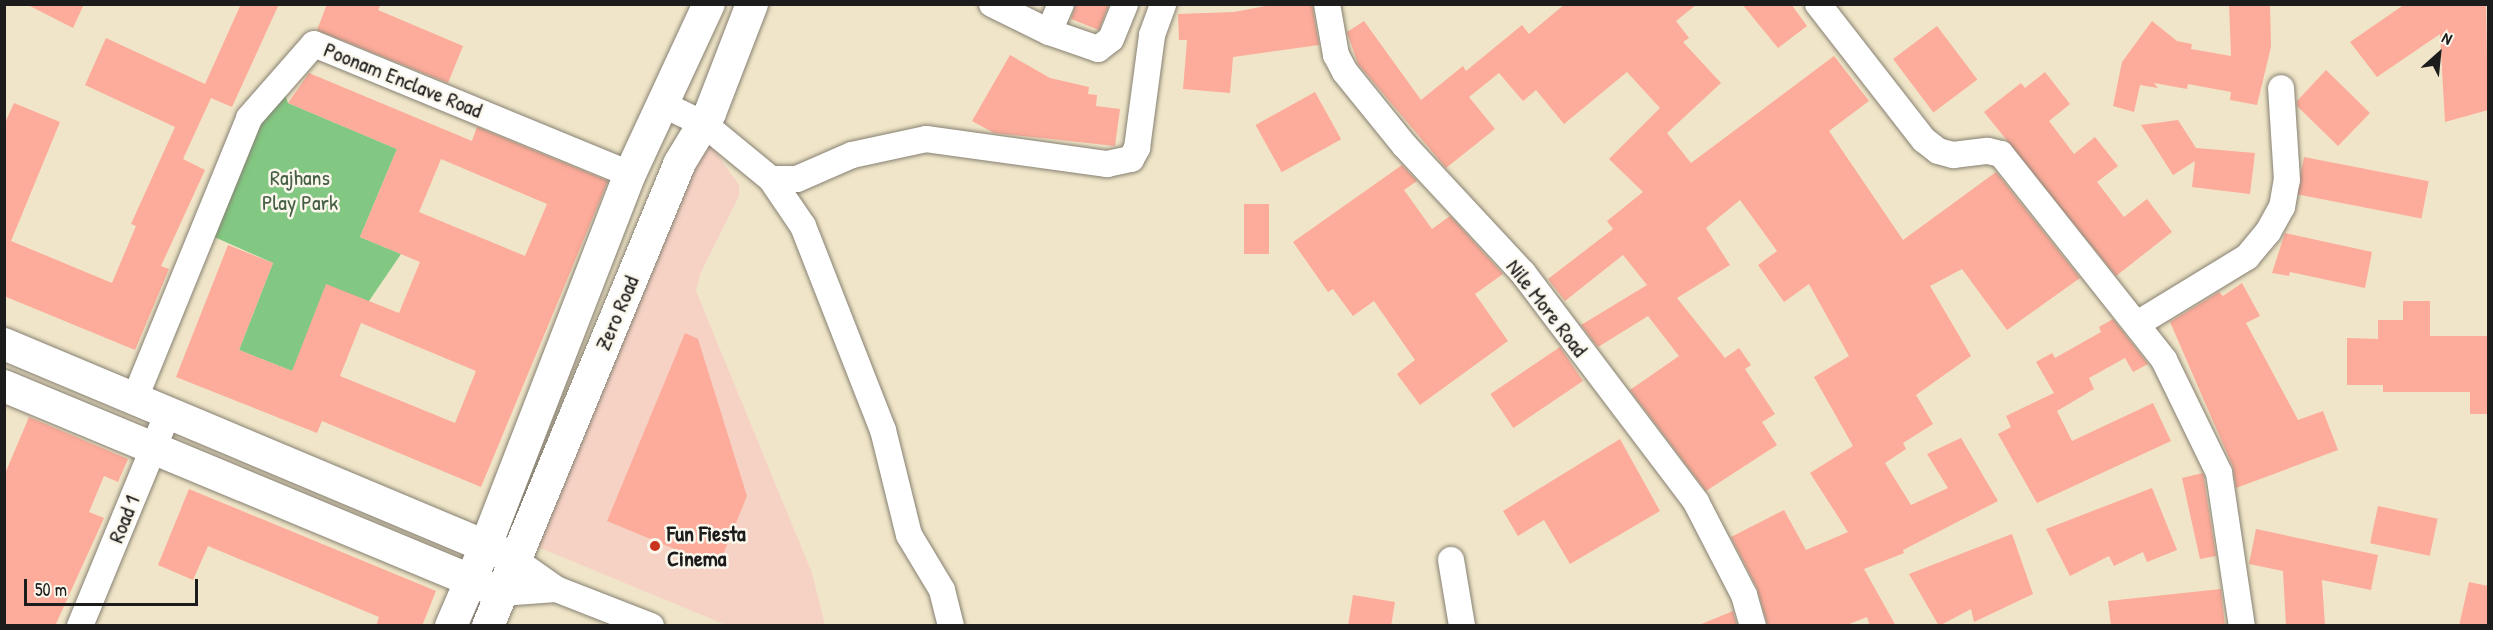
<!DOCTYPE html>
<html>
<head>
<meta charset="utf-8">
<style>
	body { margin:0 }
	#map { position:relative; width:2493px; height:630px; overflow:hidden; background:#f0e5c8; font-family:"Patrick Hand",sans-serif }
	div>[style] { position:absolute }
	.built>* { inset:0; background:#f6d2c5 }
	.green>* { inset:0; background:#82c782 }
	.building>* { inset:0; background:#fdab9a; transform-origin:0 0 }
	.roads { filter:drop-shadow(0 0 2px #868072) drop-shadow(0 0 2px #868072) }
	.minor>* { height:26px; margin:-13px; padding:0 13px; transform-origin:13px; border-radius:13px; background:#fff }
	.tertiary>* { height:32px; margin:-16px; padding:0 16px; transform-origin:16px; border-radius:16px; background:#fff }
	.dots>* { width:16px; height:16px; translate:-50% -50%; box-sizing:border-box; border:3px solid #fbf7ec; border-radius:50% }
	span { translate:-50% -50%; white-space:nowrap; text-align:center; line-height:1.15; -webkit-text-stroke:5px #fbf7ec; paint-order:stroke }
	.street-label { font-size:22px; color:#1c1c1c }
	.park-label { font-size:22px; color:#456045 }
	.poi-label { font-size:22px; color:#1c1c1c; font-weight:700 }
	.left { translate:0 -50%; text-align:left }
	.frame { position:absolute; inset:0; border:6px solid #1c1c1c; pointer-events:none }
	.north { position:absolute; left:2409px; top:24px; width:60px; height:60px; -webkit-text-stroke:4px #fbf7ec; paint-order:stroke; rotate:27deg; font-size:16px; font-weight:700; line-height:24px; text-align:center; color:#1c1c1c }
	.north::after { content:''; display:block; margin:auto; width:21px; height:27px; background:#1c1c1c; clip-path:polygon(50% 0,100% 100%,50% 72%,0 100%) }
	.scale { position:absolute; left:24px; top:579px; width:174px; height:27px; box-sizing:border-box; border:3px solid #1c1c1c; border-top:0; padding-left:8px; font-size:18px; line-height:21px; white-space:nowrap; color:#1c1c1c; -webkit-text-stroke:4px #fbf7ec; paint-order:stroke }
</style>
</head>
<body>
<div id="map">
	<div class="built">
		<i style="clip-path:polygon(707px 140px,739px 185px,739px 196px,700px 274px,696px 291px,812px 573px,825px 625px,726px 625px,538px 547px)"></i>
	</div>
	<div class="green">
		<i style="clip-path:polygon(280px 81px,288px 103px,397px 149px,360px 237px,401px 254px,369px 301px,292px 371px,239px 350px,273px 263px,203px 232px)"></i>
	</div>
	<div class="building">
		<i style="clip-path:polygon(26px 4px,84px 4px,73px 28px)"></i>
		<i style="clip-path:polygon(241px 4px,279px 4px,232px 107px,211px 98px,183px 159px,205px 170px,161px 266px,169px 269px,135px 350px,4px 296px,4px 125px,14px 103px,60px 122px,11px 241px,112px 283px,136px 226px,131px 224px,175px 127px,85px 85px,106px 38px,205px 84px)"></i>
		<i style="clip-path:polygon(327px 4px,381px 4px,378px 10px,463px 46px,448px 83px,317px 30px)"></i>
		<i style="clip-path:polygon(1076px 4px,1109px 4px,1099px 30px,1071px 19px)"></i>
		<i style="clip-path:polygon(1276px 4px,1312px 4px,1319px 45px,1233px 57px,1230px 93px,1183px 89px,1187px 40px,1179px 40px,1178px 14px,1234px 12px)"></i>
		<i style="clip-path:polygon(1565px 4px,1697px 4px,1676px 21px,1689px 38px,1683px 42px,1721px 83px,1667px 133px,1691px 163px,1834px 56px,1869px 101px,1829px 131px,1903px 240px,1996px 172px,2080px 278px,2007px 330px,1962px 269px,1930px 286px,1971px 356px,1916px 395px,1933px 424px,1903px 443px,1906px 449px,1885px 463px,1911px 505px,1948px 488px,1927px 454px,1961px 438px,1998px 501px,1903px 550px,1904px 553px,1864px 569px,1896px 626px,1870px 626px,1867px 617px,1844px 626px,1768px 626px,1757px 588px,1731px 537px,1784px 510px,1806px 550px,1848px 532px,1810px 473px,1853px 446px,1814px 377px,1849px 356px,1809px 284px,1784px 302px,1758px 265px,1777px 251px,1740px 200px,1706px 228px,1730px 265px,1677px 298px,1725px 358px,1739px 348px,1751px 365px,1745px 369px,1775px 414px,1762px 422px,1777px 445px,1706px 491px,1630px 390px,1679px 356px,1648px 316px,1598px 347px,1581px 325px,1647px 285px,1623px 255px,1565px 301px,1548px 279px,1613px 229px,1607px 221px,1643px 192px,1609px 159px,1660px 108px,1627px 72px,1564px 124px,1536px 90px,1523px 101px,1499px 73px,1469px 97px,1495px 129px,1446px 168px,1358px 64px,1347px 32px,1364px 21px,1421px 100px,1463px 66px,1466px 71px,1522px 25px,1529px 34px)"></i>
		<i style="clip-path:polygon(1742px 4px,1791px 4px,1807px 26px,1778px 48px)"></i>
		<i style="clip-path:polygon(2229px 4px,2270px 4px,2271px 47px,2257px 105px,2230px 100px,2231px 92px,2188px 84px,2187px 89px,2154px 83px,2158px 88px,2140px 85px,2134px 112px,2113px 106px,2122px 62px,2152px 21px,2177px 41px,2192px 44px,2191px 49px,2231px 56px)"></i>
		<i style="clip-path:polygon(2405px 4px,2486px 4px,2488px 110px,2445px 122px,2440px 34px,2377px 77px,2350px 42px)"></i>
		<i style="left:1937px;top:26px;width:67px;height:55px;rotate:53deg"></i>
		<i style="clip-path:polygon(1010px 55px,1050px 78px,1089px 87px,1088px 94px,1097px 95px,1096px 106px,1120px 109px,1115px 146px,994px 133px,972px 121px)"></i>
		<i style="clip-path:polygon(2326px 70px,2370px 113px,2338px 146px,2297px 106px,2297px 101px)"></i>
		<i style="clip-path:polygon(2045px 72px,2070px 104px,2049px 121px,2074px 154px,2095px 137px,2118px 166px,2097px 182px,2124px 217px,2147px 199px,2172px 232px,2116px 276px,1984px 112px,2021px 83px,2025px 88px)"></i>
		<i style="clip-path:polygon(evenodd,309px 73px,472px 141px,477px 127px,608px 181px,481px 487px,322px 421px,317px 433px,176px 377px,228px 245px,273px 263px,239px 350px,292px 371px,326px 284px,399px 313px,420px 262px,360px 237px,397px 149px,288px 103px,309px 73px,441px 159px,547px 204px,525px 256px,419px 212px,441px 159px,309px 73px,361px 323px,476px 371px,455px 423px,340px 376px,361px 323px)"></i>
		<i style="left:1315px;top:92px;width:54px;height:68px;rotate:61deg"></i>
		<i style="clip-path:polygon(2178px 120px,2196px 148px,2255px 153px,2250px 194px,2192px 187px,2195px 161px,2173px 175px,2141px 125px)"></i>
		<i style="left:2304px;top:157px;width:127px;height:38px;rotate:11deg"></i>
		<i style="clip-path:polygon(1402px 165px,1417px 181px,1404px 190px,1432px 229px,1450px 216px,1503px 274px,1475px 294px,1508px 341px,1420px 405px,1397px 374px,1415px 360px,1374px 301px,1353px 316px,1333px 289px,1328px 292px,1293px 242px)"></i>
		<i style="left:1244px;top:204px;width:25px;height:50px"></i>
		<i style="clip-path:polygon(2285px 233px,2372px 252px,2365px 288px,2290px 272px,2289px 276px,2272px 273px)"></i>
		<i style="clip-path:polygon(2242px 283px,2260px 316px,2246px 323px,2298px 420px,2323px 411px,2338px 450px,2236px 488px,2233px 467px,2170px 322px,2219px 292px,2223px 296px)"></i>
		<i style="clip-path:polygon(2403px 301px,2430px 301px,2430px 336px,2488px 336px,2488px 414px,2470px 414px,2470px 392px,2383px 392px,2383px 385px,2347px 385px,2347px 338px,2378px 339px,2378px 320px,2403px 320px)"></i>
		<i style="clip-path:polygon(2113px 319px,2148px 364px,2133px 372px,2125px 358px,2089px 378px,2094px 389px,2057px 411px,2072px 441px,2153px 403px,2171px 441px,2037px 503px,1998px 434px,2011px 427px,2006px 416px,2054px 393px,2036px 362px,2052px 353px,2055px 358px,2101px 332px,2099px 327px)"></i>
		<i style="clip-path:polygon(685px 333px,698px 339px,747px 496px,718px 567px,607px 521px)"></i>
		<i style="left:1560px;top:347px;width:41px;height:84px;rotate:56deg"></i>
		<i style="clip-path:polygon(29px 417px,128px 459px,118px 482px,104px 476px,89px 512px,104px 518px,55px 626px,4px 626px,4px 476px)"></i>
		<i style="clip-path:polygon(1620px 439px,1660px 511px,1570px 564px,1544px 520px,1518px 536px,1503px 511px)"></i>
		<i style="clip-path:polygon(2203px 473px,2216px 556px,2200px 559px,2182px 478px)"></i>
		<i style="clip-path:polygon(2152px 488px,2177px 550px,2147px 562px,2143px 552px,2114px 566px,2109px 556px,2070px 576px,2046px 529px)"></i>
		<i style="clip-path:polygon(189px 489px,436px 591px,422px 626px,376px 626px,379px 617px,208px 546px,193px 580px,158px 565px)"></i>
		<i style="left:2378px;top:506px;width:61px;height:38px;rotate:12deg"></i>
		<i style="clip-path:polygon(2256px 529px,2378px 555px,2371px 590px,2322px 580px,2325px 626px,2286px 626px,2283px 571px,2249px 564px)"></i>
		<i style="clip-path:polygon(2012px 534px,2033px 594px,1974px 622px,1971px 609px,1939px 626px,1909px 574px)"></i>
		<i style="clip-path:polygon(2469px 582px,2488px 586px,2488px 626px,2459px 626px)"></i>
		<i style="clip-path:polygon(2221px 589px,2225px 626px,2111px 626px,2108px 601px)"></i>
		<i style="clip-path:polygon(1353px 595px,1395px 602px,1391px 626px,1348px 626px)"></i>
		<i style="clip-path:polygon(1733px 611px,1737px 626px,1699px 626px,1699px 625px)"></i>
	</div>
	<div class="roads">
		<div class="minor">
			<i style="left:992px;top:4px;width:64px;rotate:26.2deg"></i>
			<i style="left:1049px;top:32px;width:52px;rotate:19.1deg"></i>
			<i style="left:1098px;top:49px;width:16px;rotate:-38deg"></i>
			<i style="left:1111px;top:39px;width:38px;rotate:-68deg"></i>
			<i style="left:1327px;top:4px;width:52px;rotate:80deg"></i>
			<i style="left:1336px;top:55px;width:19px;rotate:62deg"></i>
			<i style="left:1345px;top:72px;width:95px;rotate:51deg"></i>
			<i style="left:1405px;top:146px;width:173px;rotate:47.1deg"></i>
			<i style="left:1523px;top:273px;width:287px;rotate:52.9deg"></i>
			<i style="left:1696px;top:502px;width:105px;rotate:62.7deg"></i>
			<i style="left:1744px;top:595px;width:32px;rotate:74deg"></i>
			<i style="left:1818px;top:4px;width:172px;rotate:52.1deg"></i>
			<i style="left:1924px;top:140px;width:18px;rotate:38deg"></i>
			<i style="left:1938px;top:151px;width:16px;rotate:15deg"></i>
			<i style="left:1953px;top:155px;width:35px;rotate:-7deg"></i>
			<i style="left:1988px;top:151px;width:13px;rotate:13deg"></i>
			<i style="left:2001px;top:154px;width:263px;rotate:51.6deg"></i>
			<i style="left:2164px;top:360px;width:126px;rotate:64deg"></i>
			<i style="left:2219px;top:473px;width:155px;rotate:81.5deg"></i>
			<i style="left:1049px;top:32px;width:30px;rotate:-67deg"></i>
			<i style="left:664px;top:105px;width:44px;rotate:25.4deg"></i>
			<i style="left:704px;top:124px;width:87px;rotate:39.4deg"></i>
			<i style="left:771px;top:179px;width:57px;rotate:55.8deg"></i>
			<i style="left:803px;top:226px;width:219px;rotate:68.6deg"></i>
			<i style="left:883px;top:430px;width:108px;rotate:76.1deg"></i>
			<i style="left:909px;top:535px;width:64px;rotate:59deg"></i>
			<i style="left:942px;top:590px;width:37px;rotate:76deg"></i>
			<i style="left:771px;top:179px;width:26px"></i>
			<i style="left:797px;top:179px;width:60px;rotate:-23.6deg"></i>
			<i style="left:852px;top:155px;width:76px;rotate:-12.2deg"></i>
			<i style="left:926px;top:139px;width:183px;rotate:7.9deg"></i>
			<i style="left:1107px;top:164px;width:25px;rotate:-12deg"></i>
			<i style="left:1131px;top:159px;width:13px;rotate:-61deg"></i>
			<i style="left:1137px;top:148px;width:114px;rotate:-82.4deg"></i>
			<i style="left:1152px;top:35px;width:33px;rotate:-70deg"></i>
			<i style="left:2137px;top:324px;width:129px;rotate:-31.3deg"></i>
			<i style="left:2247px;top:257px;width:33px;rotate:-50deg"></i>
			<i style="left:2268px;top:232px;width:29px;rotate:-61deg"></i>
			<i style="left:2282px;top:207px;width:27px;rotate:-80deg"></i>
			<i style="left:2287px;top:180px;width:92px;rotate:-93.7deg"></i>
			<i style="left:135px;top:398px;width:302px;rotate:-67.8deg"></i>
			<i style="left:249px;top:118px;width:98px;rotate:-48.7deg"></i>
			<i style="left:314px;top:44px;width:342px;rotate:22.4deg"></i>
			<i style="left:515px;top:560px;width:50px;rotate:35.3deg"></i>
			<i style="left:556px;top:589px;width:102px;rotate:21.3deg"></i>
			<i style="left:1451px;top:560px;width:67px;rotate:80.5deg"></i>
			<i style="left:501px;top:593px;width:55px;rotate:-4.2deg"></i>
			<i style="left:80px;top:626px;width:231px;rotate:-67.6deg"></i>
		</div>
		<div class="tertiary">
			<i style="left:4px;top:344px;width:542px;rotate:22.78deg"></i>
			<i style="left:4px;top:386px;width:525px;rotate:22.61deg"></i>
			<i style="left:451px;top:626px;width:88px;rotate:-66.6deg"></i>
			<i style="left:486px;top:545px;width:398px;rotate:-68.8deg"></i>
			<i style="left:630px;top:174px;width:187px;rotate:-65.1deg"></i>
			<i style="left:488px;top:626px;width:500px;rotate:-67.5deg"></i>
			<i style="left:679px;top:164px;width:60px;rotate:-58.7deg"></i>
			<i style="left:710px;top:113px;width:117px;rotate:-68.9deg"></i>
		</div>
	</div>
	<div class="dots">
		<i style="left:655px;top:546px;background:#c8321e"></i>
	</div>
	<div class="street-label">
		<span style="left:403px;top:80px;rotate:22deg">Poonam Enclave Road</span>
		<span style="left:1547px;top:308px;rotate:52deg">Nile More Road</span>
		<span style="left:617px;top:313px;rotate:-67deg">Zero Road</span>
		<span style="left:124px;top:519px;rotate:-68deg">Road 1</span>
	</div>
	<div class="park-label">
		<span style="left:300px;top:190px">Rajhans<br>Play Park</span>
	</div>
	<div class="poi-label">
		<span class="left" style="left:667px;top:546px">Fun Fiesta<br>Cinema</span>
	</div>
	<div class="frame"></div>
	<div class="north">N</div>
	<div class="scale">50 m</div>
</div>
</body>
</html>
